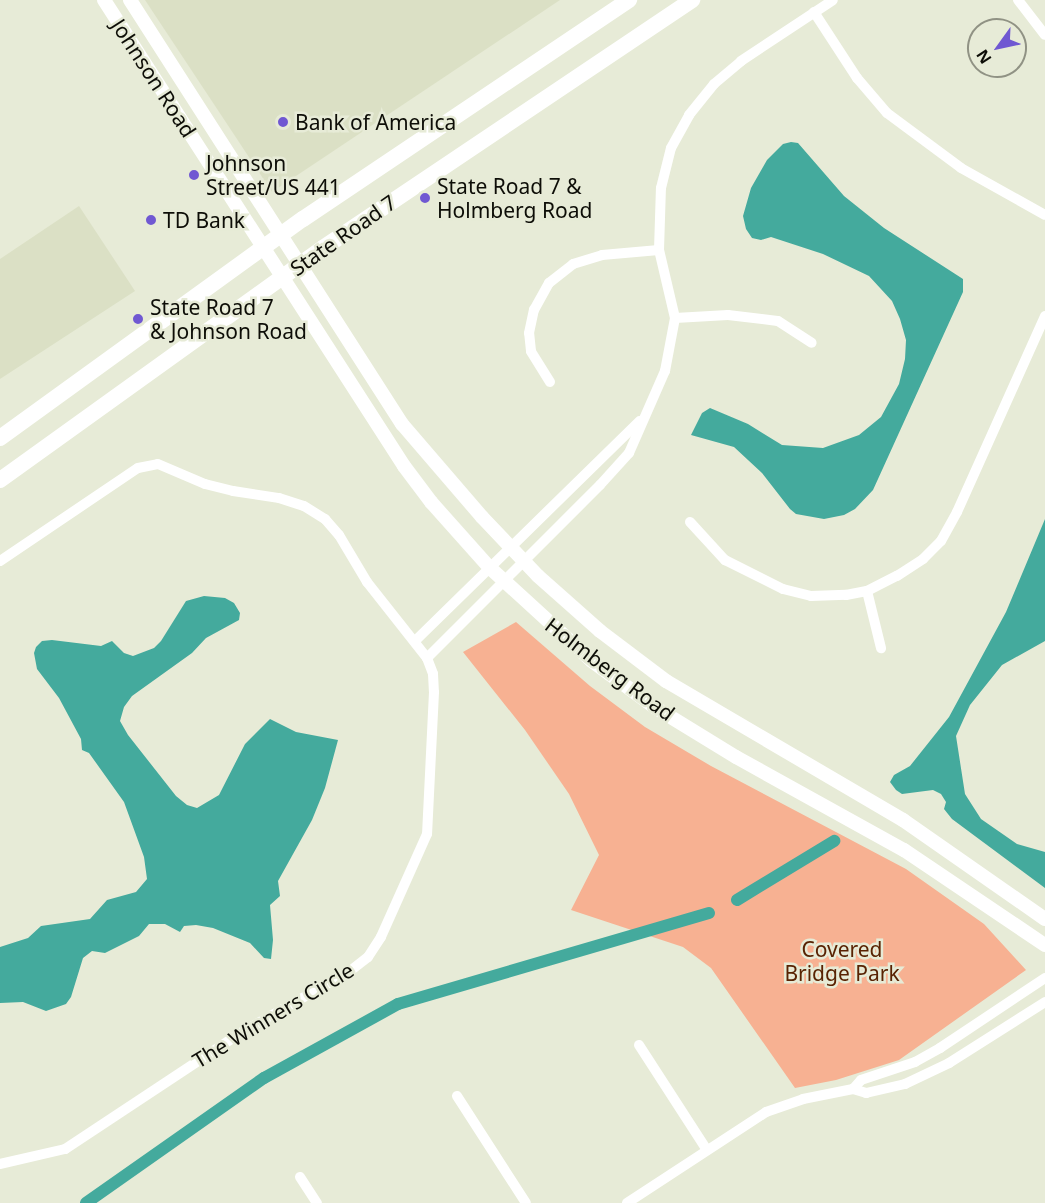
<!DOCTYPE html>
<html>
<head>
<meta charset="utf-8">
<style>
	body { margin:0 }
	#map { position:relative; width:1045px; height:1203px; overflow:hidden; background:#e7ebd7; font-family:"Noto Sans",sans-serif }
	div>[style] { position:absolute }
	.built>* { inset:0; background:#dbe0c5 }
	.green>* { inset:0; background:#f7b192 }
	.water>* { inset:0; background:#44aa9d }
	.canal>* { height:12px; margin:-6px; padding:0 6px; transform-origin:6px; border-radius:6px; background:#44aa9d }
	.minor>* { height:10px; margin:-5px; padding:0 5px; transform-origin:5px; border-radius:5px; background:#fff }
	.tertiary>* { height:14px; margin:-7px; padding:0 7px; transform-origin:7px; border-radius:7px; background:#fff }
	.primary>* { height:16px; margin:-8px; padding:0 8px; transform-origin:8px; border-radius:8px; background:#fff }
	.dots>* { width:16px; height:16px; translate:-50% -50%; box-sizing:border-box; border:3px solid #e7ebd7; border-radius:50% }
	span { translate:-50% -50%; white-space:nowrap; text-align:center; line-height:1.15; -webkit-text-stroke:5px #e7ebd7; paint-order:stroke }
	.street-label { font-size:21px; color:#0d0d07 }
	.poi-label { font-size:21px; color:#0d0d07 }
	.left { translate:0 -50%; text-align:left }
	.park-label { font-size:21px; color:#592303 }
	.north { position:absolute; left:967px; top:18px; width:60px; height:60px; box-sizing:border-box; background:#e7ebd7; border:2px solid #909284; border-radius:50%; rotate:237deg; font-size:16px; font-weight:700; line-height:24px; text-align:center; color:#0d0d07 }
	.north::after { content:''; display:block; margin:auto; width:21px; height:27px; background:#7058d2; clip-path:polygon(50% 0,100% 100%,50% 72%,0 100%) }
</style>
</head>
<body>
<div id="map">
	<div class="built">
		<i style="clip-path:polygon(145px 0,560px 0,272px 192px)"></i>
		<i style="clip-path:polygon(79px 206px,135px 291px,0 379px,0 259px)"></i>
	</div>
	<div class="green">
		<i style="clip-path:polygon(516px 622px,590px 686px,645px 727px,711px 766px,906px 869px,984px 924px,1026px 970px,899px 1060px,836px 1080px,795px 1088px,711px 968px,683px 947px,571px 910px,599px 855px,569px 794px,525px 730px,463px 652px)"></i>
	</div>
	<div class="water">
		<i style="clip-path:polygon(791px 142px,798px 143px,844px 196px,884px 228px,963px 279px,963px 292px,873px 490px,855px 509px,844px 515px,824px 519px,796px 514px,790px 509px,762px 473px,734px 447px,691px 435px,702px 413px,710px 408px,748px 424px,782px 445px,823px 448px,859px 435px,881px 417px,899px 384px,905px 359px,906px 340px,900px 319px,892px 301px,869px 276px,823px 254px,771px 237px,761px 240px,752px 238px,746px 229px,743px 216px,751px 188px,767px 160px,783px 144px)"></i>
		<i style="clip-path:polygon(1045px 519px,1045px 641px,1002px 665px,970px 705px,956px 736px,965px 794px,981px 819px,1017px 844px,1045px 852px,1045px 888px,952px 819px,944px 809px,946px 802px,941px 794px,933px 790px,902px 794px,896px 790px,890px 782px,894px 775px,910px 766px,949px 717px,1006px 612px)"></i>
		<i style="clip-path:polygon(204px 596px,225px 598px,234px 603px,240px 613px,239px 620px,206px 638px,192px 653px,132px 696px,124px 707px,120px 721px,128px 735px,176px 796px,187px 805px,197px 808px,219px 795px,245px 744px,270px 719px,296px 732px,338px 740px,325px 788px,312px 820px,278px 881px,280px 896px,270px 905px,273px 940px,271px 959px,264px 958px,250px 943px,213px 928px,196px 925px,184px 926px,180px 932px,165px 924px,149px 924px,139px 936px,105px 953px,92px 951px,83px 958px,71px 997px,66px 1004px,46px 1011px,23px 1002px,0 1003px,0 947px,28px 938px,41px 926px,90px 919px,107px 900px,136px 892px,147px 879px,144px 857px,124px 802px,89px 753px,82px 750px,81px 739px,59px 698px,37px 669px,34px 653px,36px 647px,42px 641px,52px 640px,101px 646px,112px 641px,124px 653px,133px 656px,154px 648px,161px 641px,186px 601px)"></i>
	</div>
	<div class="canal">
		<i style="left:737px;top:900px;width:114px;rotate:-31.3deg"></i>
		<i style="left:86px;top:1203px;width:218px;rotate:-35.1deg"></i>
		<i style="left:264px;top:1078px;width:153px;rotate:-28.9deg"></i>
		<i style="left:398px;top:1004px;width:324px;rotate:-16.3deg"></i>
	</div>
	<div class="minor">
		<i style="left:1018px;top:0;width:44px;rotate:52.4deg"></i>
		<i style="left:814px;top:12px;width:79px;rotate:56.9deg"></i>
		<i style="left:857px;top:78px;width:46px;rotate:49.4deg"></i>
		<i style="left:887px;top:113px;width:92px;rotate:36.6deg"></i>
		<i style="left:961px;top:168px;width:96px;rotate:29.2deg"></i>
		<i style="left:675px;top:318px;width:53px;rotate:-3.2deg"></i>
		<i style="left:728px;top:315px;width:50px;rotate:6.8deg"></i>
		<i style="left:778px;top:321px;width:40px;rotate:32.9deg"></i>
		<i style="left:550px;top:382px;width:36px;rotate:-122deg"></i>
		<i style="left:531px;top:351px;width:18px;rotate:-96deg"></i>
		<i style="left:529px;top:333px;width:24px;rotate:-78deg"></i>
		<i style="left:534px;top:310px;width:31px;rotate:-61deg"></i>
		<i style="left:549px;top:283px;width:31px;rotate:-38deg"></i>
		<i style="left:573px;top:264px;width:30px;rotate:-17deg"></i>
		<i style="left:602px;top:255px;width:57px;rotate:-5deg"></i>
		<i style="left:690px;top:522px;width:52px;rotate:47.4deg"></i>
		<i style="left:725px;top:560px;width:65px;rotate:26.6deg"></i>
		<i style="left:783px;top:589px;width:29px;rotate:14deg"></i>
		<i style="left:811px;top:596px;width:35px;rotate:-2deg"></i>
		<i style="left:846px;top:595px;width:21px;rotate:-11deg"></i>
		<i style="left:867px;top:591px;width:34px;rotate:-27deg"></i>
		<i style="left:897px;top:576px;width:31px;rotate:-33deg"></i>
		<i style="left:923px;top:559px;width:25px;rotate:-45deg"></i>
		<i style="left:941px;top:541px;width:33px;rotate:-61deg"></i>
		<i style="left:957px;top:512px;width:215px;rotate:-65.8deg"></i>
		<i style="left:0;top:561px;width:166px;rotate:-34deg"></i>
		<i style="left:138px;top:468px;width:20px;rotate:-11deg"></i>
		<i style="left:158px;top:464px;width:51px;rotate:23.1deg"></i>
		<i style="left:205px;top:484px;width:29px;rotate:14deg"></i>
		<i style="left:233px;top:491px;width:47px;rotate:8.7deg"></i>
		<i style="left:279px;top:498px;width:26px;rotate:18deg"></i>
		<i style="left:304px;top:506px;width:25px;rotate:32deg"></i>
		<i style="left:325px;top:519px;width:21px;rotate:49deg"></i>
		<i style="left:339px;top:535px;width:55px;rotate:59.2deg"></i>
		<i style="left:367px;top:582px;width:97px;rotate:51.7deg"></i>
		<i style="left:427px;top:658px;width:17px;rotate:69deg"></i>
		<i style="left:433px;top:674px;width:18px;rotate:87deg"></i>
		<i style="left:434px;top:692px;width:142px;rotate:92.8deg"></i>
		<i style="left:427px;top:834px;width:113px;rotate:114.1deg"></i>
		<i style="left:381px;top:937px;width:24px;rotate:123deg"></i>
		<i style="left:368px;top:957px;width:23px;rotate:142deg"></i>
		<i style="left:350px;top:971px;width:124px;rotate:150.5deg"></i>
		<i style="left:242px;top:1032px;width:212px;rotate:146.5deg"></i>
		<i style="left:65px;top:1149px;width:67px;rotate:167deg"></i>
		<i style="left:867px;top:591px;width:59px;rotate:76.2deg"></i>
		<i style="left:416px;top:640px;width:313px;rotate:-44.4deg"></i>
		<i style="left:427px;top:658px;width:245px;rotate:-45deg"></i>
		<i style="left:600px;top:485px;width:43px;rotate:-47.8deg"></i>
		<i style="left:629px;top:453px;width:90px;rotate:-66.3deg"></i>
		<i style="left:665px;top:371px;width:54px;rotate:-79.3deg"></i>
		<i style="left:675px;top:318px;width:70px;rotate:-103.2deg"></i>
		<i style="left:659px;top:250px;width:62px;rotate:-88.2deg"></i>
		<i style="left:661px;top:188px;width:41px;rotate:-76deg"></i>
		<i style="left:671px;top:148px;width:38px;rotate:-61deg"></i>
		<i style="left:689px;top:115px;width:40px;rotate:-51deg"></i>
		<i style="left:714px;top:84px;width:35px;rotate:-40deg"></i>
		<i style="left:741px;top:61px;width:110px;rotate:-33.5deg"></i>
		<i style="left:639px;top:1045px;width:125px;rotate:57.1deg"></i>
		<i style="left:853px;top:1089px;width:12px;rotate:-48deg"></i>
		<i style="left:861px;top:1080px;width:57px;rotate:-18.4deg"></i>
		<i style="left:915px;top:1062px;width:29px;rotate:-29deg"></i>
		<i style="left:940px;top:1048px;width:126px;rotate:-33.7deg"></i>
		<i style="left:457px;top:1096px;width:127px;rotate:57.2deg"></i>
		<i style="left:300px;top:1177px;width:31px;rotate:57deg"></i>
		<i style="left:627px;top:1203px;width:166px;rotate:-33.2deg"></i>
		<i style="left:766px;top:1112px;width:39px;rotate:-19deg"></i>
		<i style="left:803px;top:1099px;width:51px;rotate:-11.3deg"></i>
		<i style="left:853px;top:1089px;width:14px;rotate:17deg"></i>
		<i style="left:866px;top:1093px;width:40px;rotate:-13deg"></i>
		<i style="left:905px;top:1084px;width:49px;rotate:-25.5deg"></i>
		<i style="left:949px;top:1063px;width:114px;rotate:-32.4deg"></i>
	</div>
	<div class="tertiary">
		<i style="left:104px;top:0;width:554px;rotate:57.23deg"></i>
		<i style="left:404px;top:466px;width:45px;rotate:53.1deg"></i>
		<i style="left:431px;top:502px;width:87px;rotate:48.3deg"></i>
		<i style="left:489px;top:567px;width:139px;rotate:42.4deg"></i>
		<i style="left:592px;top:661px;width:79px;rotate:36.3deg"></i>
		<i style="left:656px;top:708px;width:94px;rotate:31.5deg"></i>
		<i style="left:736px;top:757px;width:192px;rotate:29deg"></i>
		<i style="left:904px;top:850px;width:170px;rotate:34deg"></i>
		<i style="left:130px;top:0;width:504px;rotate:57.32deg"></i>
		<i style="left:402px;top:424px;width:123px;rotate:49.3deg"></i>
		<i style="left:482px;top:517px;width:81px;rotate:46.5deg"></i>
		<i style="left:538px;top:576px;width:83px;rotate:41.6deg"></i>
		<i style="left:600px;top:631px;width:83px;rotate:37.1deg"></i>
		<i style="left:666px;top:681px;width:275px;rotate:30.4deg"></i>
		<i style="left:903px;top:820px;width:173px;rotate:34.9deg"></i>
	</div>
	<div class="primary">
		<i style="left:0;top:438px;width:374px;rotate:-35.9deg"></i>
		<i style="left:303px;top:219px;width:393px;rotate:-33.9deg"></i>
		<i style="left:0;top:480px;width:398px;rotate:-35.7deg"></i>
		<i style="left:323px;top:248px;width:445px;rotate:-33.9deg"></i>
	</div>
	<div class="dots">
		<i style="left:283px;top:122px;background:#7058d2"></i>
		<i style="left:194px;top:175px;background:#7058d2"></i>
		<i style="left:425px;top:198px;background:#7058d2"></i>
		<i style="left:151px;top:220px;background:#7058d2"></i>
		<i style="left:138px;top:319px;background:#7058d2"></i>
	</div>
	<div class="street-label">
		<span style="left:154px;top:78px;rotate:57deg">Johnson Road</span>
		<span style="left:343px;top:235px;rotate:-35deg">State Road 7</span>
		<span style="left:610px;top:669px;rotate:37deg">Holmberg Road</span>
		<span style="left:273px;top:1015px;rotate:-31deg">The Winners Circle</span>
	</div>
	<div class="poi-label">
		<span class="left" style="left:295px;top:122px">Bank of America</span>
		<span class="left" style="left:206px;top:175px">Johnson<br>Street/US 441</span>
		<span class="left" style="left:437px;top:198px">State Road 7 &amp;<br>Holmberg Road</span>
		<span class="left" style="left:163px;top:220px">TD Bank</span>
		<span class="left" style="left:150px;top:319px">State Road 7<br>&amp; Johnson Road</span>
	</div>
	<div class="park-label">
		<span style="left:842px;top:961px">Covered<br>Bridge Park</span>
	</div>
	<div class="north">N</div>
</div>
</body>
</html>
